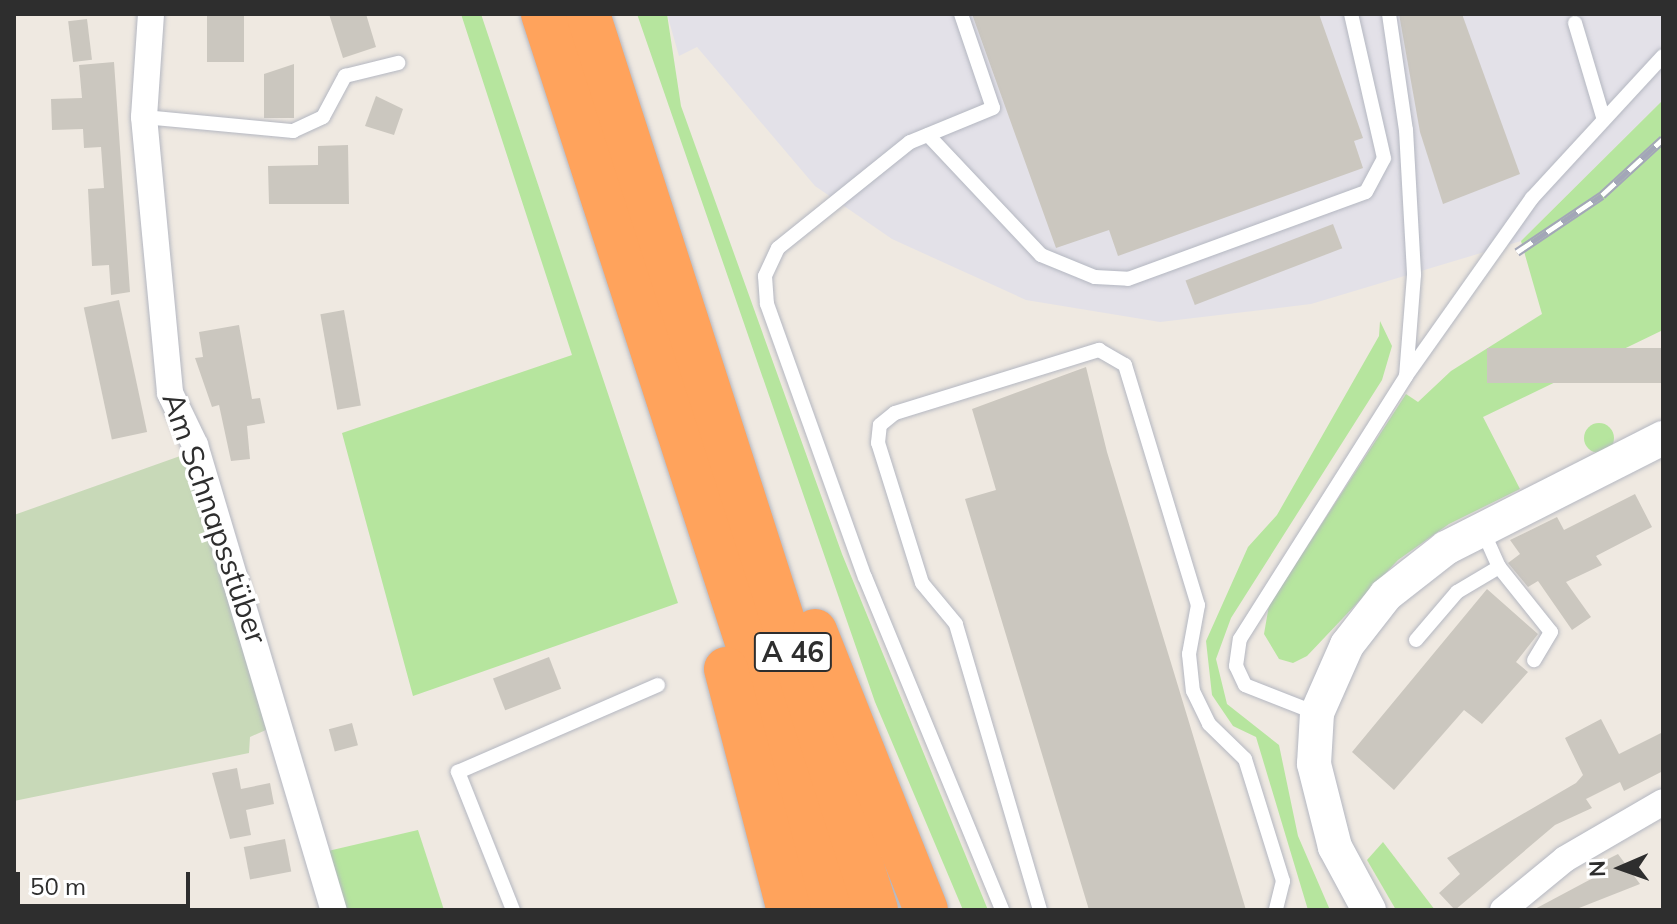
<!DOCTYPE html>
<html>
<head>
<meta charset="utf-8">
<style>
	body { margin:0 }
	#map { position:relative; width:1677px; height:924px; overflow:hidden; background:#efe9e1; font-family:Mulish,sans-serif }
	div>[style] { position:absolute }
	.industrial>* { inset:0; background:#e3e1e8 }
	.green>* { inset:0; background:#b6e59e }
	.round { border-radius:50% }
	.cemetery>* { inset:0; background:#c8d9b8 }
	.building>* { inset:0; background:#cbc7bf; transform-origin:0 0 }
	.roads { filter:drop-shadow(0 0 2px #b4b7c1) drop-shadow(0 0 2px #b4b7c1) }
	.service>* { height:14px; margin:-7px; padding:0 7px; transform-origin:7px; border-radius:7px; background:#fff }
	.minor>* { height:26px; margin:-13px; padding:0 13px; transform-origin:13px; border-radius:13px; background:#fff }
	.tertiary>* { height:34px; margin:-17px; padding:0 17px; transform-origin:17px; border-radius:17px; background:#fff }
	.motorway>* { height:44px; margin:-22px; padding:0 22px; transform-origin:22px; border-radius:22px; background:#ffa35c }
	.rail>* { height:9px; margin-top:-4.5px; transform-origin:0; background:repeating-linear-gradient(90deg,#fff 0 18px,#a3a6b8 0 36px); box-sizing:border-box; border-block:2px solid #a3a6b8 }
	span { translate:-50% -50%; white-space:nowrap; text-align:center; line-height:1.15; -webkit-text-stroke:7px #fff; paint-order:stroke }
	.shield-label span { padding:2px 6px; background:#fff; border:2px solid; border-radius:6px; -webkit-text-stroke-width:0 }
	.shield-label { font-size:28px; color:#2e2e2e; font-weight:700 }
	.street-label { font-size:30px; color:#2e2e2e }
	.frame { position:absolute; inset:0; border:16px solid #2e2e2e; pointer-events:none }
	.north { position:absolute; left:1581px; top:828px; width:80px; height:80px; -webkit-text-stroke:6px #fff; paint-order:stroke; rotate:268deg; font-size:22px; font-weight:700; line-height:32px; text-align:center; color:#2e2e2e }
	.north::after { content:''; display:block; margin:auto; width:28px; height:36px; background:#2e2e2e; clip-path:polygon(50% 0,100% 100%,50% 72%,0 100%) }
	.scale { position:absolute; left:16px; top:872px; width:174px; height:36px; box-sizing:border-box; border:4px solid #2e2e2e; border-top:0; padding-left:10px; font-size:24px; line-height:28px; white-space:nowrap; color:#2e2e2e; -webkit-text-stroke:6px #fff; paint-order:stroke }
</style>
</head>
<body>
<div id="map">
	<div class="industrial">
		<i style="clip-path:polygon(667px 14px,1663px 14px,1663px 100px,1521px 241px,1311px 304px,1160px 322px,1026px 300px,892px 239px,815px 186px,697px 47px,679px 56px)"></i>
	</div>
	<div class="green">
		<i style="clip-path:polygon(461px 14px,481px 14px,678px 603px,413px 696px,342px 433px,572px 355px)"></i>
		<i style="clip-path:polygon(637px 14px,667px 14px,681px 106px,842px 554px,988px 910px,963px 910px,875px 702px)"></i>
		<i style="clip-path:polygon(1663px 100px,1663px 330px,1483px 417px,1520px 489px,1449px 524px,1398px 560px,1307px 656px,1293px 663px,1279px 659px,1264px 634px,1269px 605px,1406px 394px,1418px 402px,1451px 371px,1542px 314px,1521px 241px)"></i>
		<i style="clip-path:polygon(1380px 321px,1392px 346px,1382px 380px,1231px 618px,1216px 659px,1227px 704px,1279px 745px,1298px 836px,1330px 910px,1308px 910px,1256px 737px,1233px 726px,1212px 695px,1206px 641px,1248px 547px,1277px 515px,1379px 336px)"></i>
		<i class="round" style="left:1584px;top:423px;width:30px;height:30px"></i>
		<i style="clip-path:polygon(418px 830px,444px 910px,343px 910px,328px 851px)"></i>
		<i style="clip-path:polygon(1383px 842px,1435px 910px,1396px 910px,1367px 860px)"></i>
	</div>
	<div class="cemetery">
		<i style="clip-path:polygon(183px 455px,275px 726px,250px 737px,249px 753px,14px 801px,14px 515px)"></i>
	</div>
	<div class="building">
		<i style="left:207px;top:14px;width:37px;height:48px"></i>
		<i style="clip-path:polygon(329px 14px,366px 14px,376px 47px,343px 58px)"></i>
		<i style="clip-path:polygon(972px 14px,1319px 14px,1363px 138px,1354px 141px,1363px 168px,1118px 256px,1109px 230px,1056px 248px)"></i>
		<i style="clip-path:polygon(1399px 14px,1462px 14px,1520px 174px,1443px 204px,1420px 132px)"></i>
		<i style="left:87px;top:19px;width:41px;height:19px;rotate:83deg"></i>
		<i style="clip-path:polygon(114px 62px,130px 292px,111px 295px,109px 265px,92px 266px,88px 189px,104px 188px,101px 147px,84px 148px,83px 129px,52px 130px,51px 99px,82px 98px,79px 65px)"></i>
		<i style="clip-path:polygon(294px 64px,294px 118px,264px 118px,264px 74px)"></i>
		<i style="clip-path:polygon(376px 96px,403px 109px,394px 135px,365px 126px)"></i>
		<i style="clip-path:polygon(348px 145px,349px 204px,269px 204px,268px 166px,318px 165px,318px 146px)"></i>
		<i style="left:1333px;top:224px;width:26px;height:158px;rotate:69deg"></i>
		<i style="left:119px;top:300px;width:135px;height:36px;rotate:78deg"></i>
		<i style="left:344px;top:310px;width:97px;height:24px;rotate:80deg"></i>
		<i style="clip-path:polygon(239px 325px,252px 399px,260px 398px,265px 423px,247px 426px,250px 459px,231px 461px,219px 405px,212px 407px,195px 358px,203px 357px,199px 332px)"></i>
		<i style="left:1663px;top:348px;width:35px;height:176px;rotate:90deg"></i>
		<i style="clip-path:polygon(1086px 367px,1107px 452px,1246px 910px,1089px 910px,965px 499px,996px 490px,972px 409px)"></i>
		<i style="clip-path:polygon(1635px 494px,1652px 527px,1596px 556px,1602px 565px,1566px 582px,1591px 617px,1572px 630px,1538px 581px,1528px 587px,1508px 563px,1520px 554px,1510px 540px,1557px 517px,1564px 530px)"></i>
		<i style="clip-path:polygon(1487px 589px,1538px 634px,1516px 662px,1528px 672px,1482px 724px,1464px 710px,1394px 790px,1352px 752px)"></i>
		<i style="left:549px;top:657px;width:34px;height:60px;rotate:69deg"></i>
		<i style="clip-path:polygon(1601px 719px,1619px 754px,1663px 732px,1663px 771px,1624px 791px,1620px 782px,1586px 799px,1592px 808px,1555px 825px,1455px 910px,1439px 893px,1460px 874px,1447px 858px,1576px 783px,1583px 775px,1565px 738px)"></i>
		<i style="left:352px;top:723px;width:23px;height:24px;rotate:75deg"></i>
		<i style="clip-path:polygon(237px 768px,241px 789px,270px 783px,274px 804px,246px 810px,251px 835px,230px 839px,212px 773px)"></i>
		<i style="left:285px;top:839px;width:33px;height:42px;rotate:79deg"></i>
		<i style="clip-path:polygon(1618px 854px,1640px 884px,1574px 910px,1533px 910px,1593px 878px,1588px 869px)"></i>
	</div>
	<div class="roads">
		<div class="service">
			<i style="left:961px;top:14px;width:99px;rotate:71.2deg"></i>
			<i style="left:993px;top:108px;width:90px;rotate:157.7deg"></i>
			<i style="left:910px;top:142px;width:169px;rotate:141.2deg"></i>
			<i style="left:778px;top:248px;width:31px;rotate:115deg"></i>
			<i style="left:765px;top:276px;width:28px;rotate:86deg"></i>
			<i style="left:767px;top:304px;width:290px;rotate:70.3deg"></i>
			<i style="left:865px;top:577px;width:360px;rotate:67.6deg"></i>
			<i style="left:1389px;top:14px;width:117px;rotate:81.7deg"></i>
			<i style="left:1406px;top:130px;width:145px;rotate:86.8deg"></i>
			<i style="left:1414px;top:275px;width:101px;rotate:94.5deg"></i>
			<i style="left:1575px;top:23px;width:98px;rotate:73.4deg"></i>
			<i style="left:144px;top:117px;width:150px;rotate:5.4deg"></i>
			<i style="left:293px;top:131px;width:33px;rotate:-25deg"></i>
			<i style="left:323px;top:117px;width:47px;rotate:-61.8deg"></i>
			<i style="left:345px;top:76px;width:55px;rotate:-13.8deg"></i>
			<i style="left:928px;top:135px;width:165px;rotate:46.7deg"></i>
			<i style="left:1041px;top:255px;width:58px;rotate:22.2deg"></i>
			<i style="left:1095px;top:277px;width:33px;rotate:3deg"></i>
			<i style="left:1128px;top:279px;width:253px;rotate:-20.1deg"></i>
			<i style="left:1366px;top:192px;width:38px;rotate:-62deg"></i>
			<i style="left:1384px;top:158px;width:148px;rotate:-102.9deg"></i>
			<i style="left:1482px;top:529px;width:42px;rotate:65.9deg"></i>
			<i style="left:1499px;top:567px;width:83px;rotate:51.3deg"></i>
			<i style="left:1551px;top:632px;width:33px;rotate:121deg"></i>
			<i style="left:1416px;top:640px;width:63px;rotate:-49.5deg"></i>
			<i style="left:1457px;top:592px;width:49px;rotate:-30.8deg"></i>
			<i style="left:1316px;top:713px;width:76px;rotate:-158.5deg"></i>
			<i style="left:1245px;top:685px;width:21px;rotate:-115deg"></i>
			<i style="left:1236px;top:666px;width:27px;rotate:-82deg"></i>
			<i style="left:1240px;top:639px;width:311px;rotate:-57.7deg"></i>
			<i style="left:1406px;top:376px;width:218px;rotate:-54.7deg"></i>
			<i style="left:1532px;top:198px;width:193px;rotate:-47.3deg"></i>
			<i style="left:513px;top:910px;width:149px;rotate:-111.7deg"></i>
			<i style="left:458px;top:772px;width:218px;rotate:-23.5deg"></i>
			<i style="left:1040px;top:910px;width:298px;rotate:-106.4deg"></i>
			<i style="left:956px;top:624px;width:53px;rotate:-129.7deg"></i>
			<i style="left:922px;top:583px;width:147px;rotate:-107.4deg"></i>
			<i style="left:878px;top:443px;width:18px;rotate:-84deg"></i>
			<i style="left:880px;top:425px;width:19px;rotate:-39deg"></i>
			<i style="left:895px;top:413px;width:214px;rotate:-17.2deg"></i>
			<i style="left:1099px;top:350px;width:30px;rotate:30deg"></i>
			<i style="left:1125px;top:365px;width:251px;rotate:73.1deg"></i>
			<i style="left:1198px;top:605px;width:50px;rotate:100.4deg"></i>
			<i style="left:1189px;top:654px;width:37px;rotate:84deg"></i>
			<i style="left:1193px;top:691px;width:37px;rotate:64deg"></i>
			<i style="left:1209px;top:724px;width:50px;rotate:44.2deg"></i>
			<i style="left:1245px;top:759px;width:128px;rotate:72.7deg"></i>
			<i style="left:1283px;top:881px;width:30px;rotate:104deg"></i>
		</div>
		<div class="minor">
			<i style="left:151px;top:14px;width:103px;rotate:93.9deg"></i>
			<i style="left:144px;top:117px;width:277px;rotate:84.6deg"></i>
			<i style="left:170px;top:393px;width:58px;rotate:64.3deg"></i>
			<i style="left:195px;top:445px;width:485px;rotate:73.4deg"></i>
			<i style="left:1503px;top:910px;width:80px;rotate:-39.4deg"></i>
			<i style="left:1565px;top:859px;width:113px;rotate:-30.2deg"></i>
		</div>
		<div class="tertiary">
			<i style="left:1369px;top:910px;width:72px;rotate:-118.4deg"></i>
			<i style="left:1335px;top:847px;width:86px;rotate:-104.2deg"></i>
			<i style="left:1314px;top:764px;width:51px;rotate:-86.6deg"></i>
			<i style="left:1317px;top:713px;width:74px;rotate:-66.2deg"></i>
			<i style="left:1347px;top:645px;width:63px;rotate:-52deg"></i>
			<i style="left:1386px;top:595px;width:76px;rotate:-38.1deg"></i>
			<i style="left:1446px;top:548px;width:243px;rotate:-26.9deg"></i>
		</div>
		<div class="motorway">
			<i style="left:543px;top:14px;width:942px;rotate:72.01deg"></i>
			<i style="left:588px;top:14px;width:941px;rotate:72.18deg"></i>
			<i style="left:815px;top:631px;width:300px;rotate:68.3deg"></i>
			<i style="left:726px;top:669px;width:249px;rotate:75.4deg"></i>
		</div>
	</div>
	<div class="rail">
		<i style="left:1517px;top:252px;width:102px;rotate:-33.8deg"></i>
		<i style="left:1602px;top:195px;width:83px;rotate:-42.6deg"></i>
	</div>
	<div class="shield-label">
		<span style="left:793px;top:652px">A 46</span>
	</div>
	<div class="street-label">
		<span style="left:215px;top:518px;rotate:71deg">Am Schnapsstüber</span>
	</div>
	<div class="frame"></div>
	<div class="north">N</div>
	<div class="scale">50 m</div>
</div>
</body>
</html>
